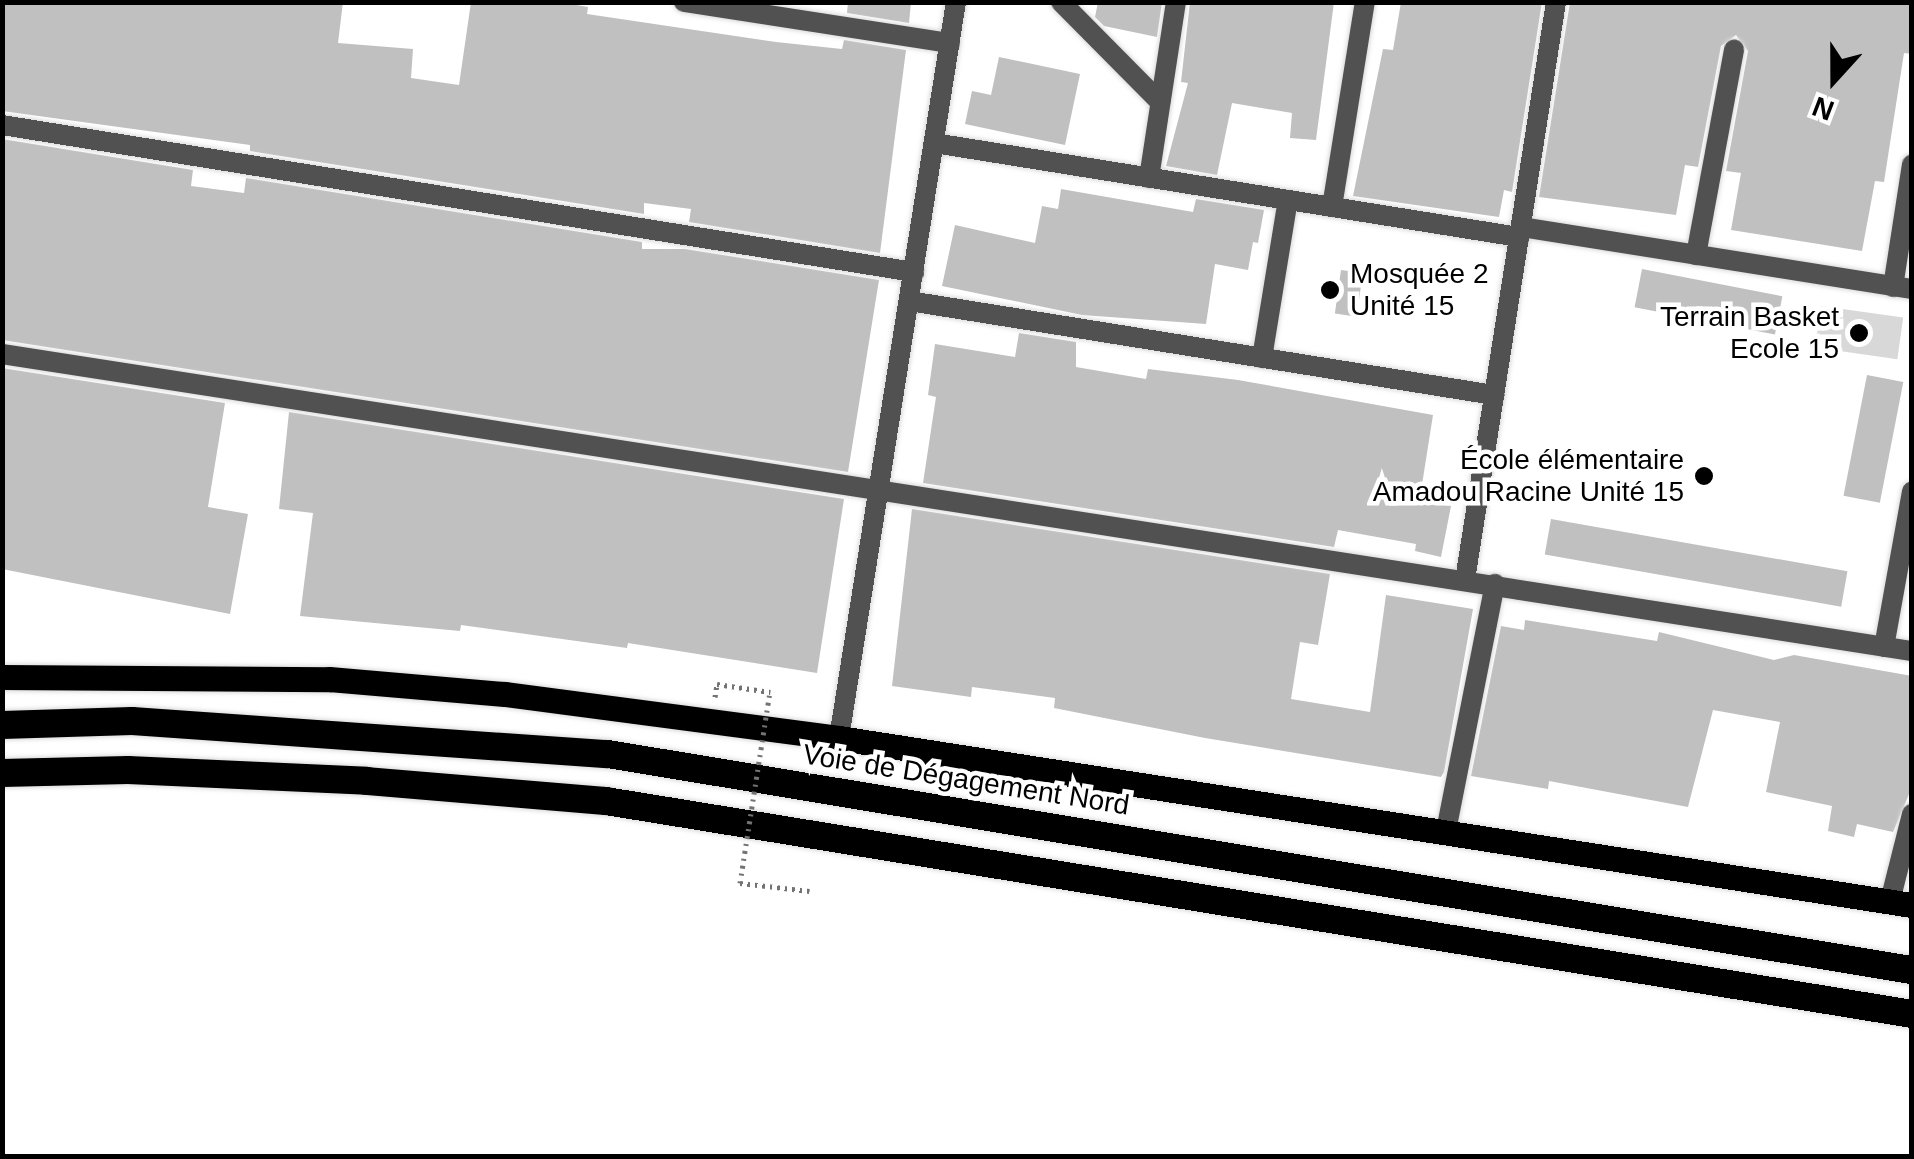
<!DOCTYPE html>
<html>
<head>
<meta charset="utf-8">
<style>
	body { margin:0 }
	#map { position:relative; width:1914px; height:1159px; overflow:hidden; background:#fff; font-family:Arial,sans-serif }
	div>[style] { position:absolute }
	.green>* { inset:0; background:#d8d8d8; transform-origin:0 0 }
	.building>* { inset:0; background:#c0c0c0; transform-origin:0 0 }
	.path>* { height:5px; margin-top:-2.5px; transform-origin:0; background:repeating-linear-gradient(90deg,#737373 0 2.5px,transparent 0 7.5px) }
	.roads { filter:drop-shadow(0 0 2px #dbdbdb) drop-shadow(0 0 2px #dbdbdb) }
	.minor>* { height:20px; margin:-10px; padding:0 10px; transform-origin:10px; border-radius:10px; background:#515151 }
	.primary>* { height:25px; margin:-12.5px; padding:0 12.5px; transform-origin:12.5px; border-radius:12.5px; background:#000 }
	.trunk>* { height:28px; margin:-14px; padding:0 14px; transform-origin:14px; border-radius:14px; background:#000 }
	.path-bridge>* { height:5px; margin-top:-2.5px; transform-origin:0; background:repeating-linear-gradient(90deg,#737373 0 2.5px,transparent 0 7.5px) }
	.dots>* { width:28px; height:28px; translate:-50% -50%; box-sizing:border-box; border:5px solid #fff; border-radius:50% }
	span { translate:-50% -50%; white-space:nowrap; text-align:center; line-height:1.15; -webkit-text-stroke:9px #fff; paint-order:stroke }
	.poi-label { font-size:28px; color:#000 }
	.left { translate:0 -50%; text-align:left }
	.right { translate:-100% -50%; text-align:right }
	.street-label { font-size:28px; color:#000 }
	.frame { position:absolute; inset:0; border:5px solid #000; pointer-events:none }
	.north { position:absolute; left:1784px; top:30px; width:100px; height:100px; -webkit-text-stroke:8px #fff; paint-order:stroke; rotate:201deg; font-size:28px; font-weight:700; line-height:40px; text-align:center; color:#000 }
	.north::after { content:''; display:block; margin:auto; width:35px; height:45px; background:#000; clip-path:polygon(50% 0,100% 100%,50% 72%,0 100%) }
</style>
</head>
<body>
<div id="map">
	<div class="green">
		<i style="left:1821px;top:306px;width:83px;height:42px;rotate:8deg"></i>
	</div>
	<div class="building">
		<i style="clip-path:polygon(2px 2px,343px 2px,338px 43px,413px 49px,411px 78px,459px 85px,471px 2px,559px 2px,588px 7px,587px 14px,776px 42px,842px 49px,844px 40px,906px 50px,880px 253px,689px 222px,691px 209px,644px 203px,644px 214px,250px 151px,250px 145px,2px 111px)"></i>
		<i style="clip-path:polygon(848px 2px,911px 2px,909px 23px,847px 13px)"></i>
		<i style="clip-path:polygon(1098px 2px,1162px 2px,1157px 37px,1104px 26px,1095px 17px)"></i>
		<i style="clip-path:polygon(1190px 2px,1334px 2px,1316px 140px,1290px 138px,1292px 113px,1232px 103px,1217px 175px,1166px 166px,1188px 83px,1181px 82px)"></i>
		<i style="clip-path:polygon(1401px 2px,1542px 2px,1512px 192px,1504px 190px,1499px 217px,1353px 196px,1383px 49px,1393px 50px)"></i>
		<i style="clip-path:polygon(1570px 2px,1912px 2px,1912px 54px,1904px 53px,1884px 182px,1875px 181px,1862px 251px,1731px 230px,1741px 173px,1726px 171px,1748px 51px,1736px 35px,1721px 46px,1698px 167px,1685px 165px,1676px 215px,1539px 197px)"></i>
		<i style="clip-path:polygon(999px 57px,1080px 74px,1065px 145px,965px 124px,972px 91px,991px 95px)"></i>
		<i style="clip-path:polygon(2px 139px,193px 170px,191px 186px,244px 193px,246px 178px,642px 242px,642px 249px,685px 249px,879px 280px,848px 472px,2px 340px)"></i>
		<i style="clip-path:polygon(1061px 189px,1193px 212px,1196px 199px,1264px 210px,1258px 243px,1253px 242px,1248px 270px,1215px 264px,1206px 324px,1082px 315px,942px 286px,955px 225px,1035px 243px,1042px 206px,1058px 209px)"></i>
		<i style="left:1642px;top:269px;width:143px;height:39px;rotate:11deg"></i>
		<i style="left:1341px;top:270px;width:22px;height:44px;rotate:8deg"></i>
		<i style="clip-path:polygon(1019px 333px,1076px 342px,1076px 367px,1146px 379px,1148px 369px,1238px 380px,1433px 415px,1421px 491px,1446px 495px,1444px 505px,1451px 506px,1441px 557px,1415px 551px,1416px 544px,1338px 530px,1334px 547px,923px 483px,936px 397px,928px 395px,935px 344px,1015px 357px)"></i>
		<i style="clip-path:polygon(2px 368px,225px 403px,208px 507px,248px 514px,230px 614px,2px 569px)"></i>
		<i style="left:1867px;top:375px;width:37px;height:123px;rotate:11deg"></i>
		<i style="clip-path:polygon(289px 412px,844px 499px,817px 673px,628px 643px,627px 648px,461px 625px,460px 631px,300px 616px,313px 513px,279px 509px)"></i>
		<i style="clip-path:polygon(912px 509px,1330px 574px,1318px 645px,1300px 642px,1291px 699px,1370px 712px,1386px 595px,1473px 609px,1444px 772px,1441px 777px,1205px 738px,1054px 708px,1055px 698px,972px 687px,971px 697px,892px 686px)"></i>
		<i style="left:1551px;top:519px;width:301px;height:36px;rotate:10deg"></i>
		<i style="clip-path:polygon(1525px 620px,1657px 641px,1659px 632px,1774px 660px,1794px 655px,1912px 676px,1912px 787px,1893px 832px,1857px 824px,1854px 837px,1828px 831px,1832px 806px,1766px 792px,1780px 722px,1713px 710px,1688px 807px,1549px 781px,1548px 789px,1471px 776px,1501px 626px,1524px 630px)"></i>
	</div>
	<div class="path">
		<i style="left:715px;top:697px;width:13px;rotate:-81deg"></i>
		<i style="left:717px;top:684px;width:54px;rotate:8.6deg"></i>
		<i style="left:740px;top:883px;width:70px;rotate:6.5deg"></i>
	</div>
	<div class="roads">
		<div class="minor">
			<i style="left:684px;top:2px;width:269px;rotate:8.8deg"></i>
			<i style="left:1061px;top:2px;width:141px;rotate:45.3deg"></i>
			<i style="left:2px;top:125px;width:924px;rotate:9.16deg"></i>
			<i style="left:934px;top:143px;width:593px;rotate:9.13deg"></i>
			<i style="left:1149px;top:178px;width:178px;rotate:-81.3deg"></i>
			<i style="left:1332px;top:207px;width:208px;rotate:-80.9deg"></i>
			<i style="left:1521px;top:227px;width:396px;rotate:9deg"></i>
			<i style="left:1696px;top:255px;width:209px;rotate:-79.5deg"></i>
			<i style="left:1893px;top:287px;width:124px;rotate:-81.2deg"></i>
			<i style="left:909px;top:301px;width:593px;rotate:9.13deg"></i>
			<i style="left:2px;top:354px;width:1933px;rotate:8.84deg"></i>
			<i style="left:1262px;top:358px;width:160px;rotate:-80.7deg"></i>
			<i style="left:1465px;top:580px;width:585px;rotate:-81.05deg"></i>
			<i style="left:1884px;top:647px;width:158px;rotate:-79.8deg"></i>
			<i style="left:839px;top:738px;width:745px;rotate:-80.97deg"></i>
			<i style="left:1446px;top:831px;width:252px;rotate:-78.8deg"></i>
			<i style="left:1890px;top:901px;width:90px;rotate:-75.8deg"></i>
		</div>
		<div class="primary">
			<i style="left:2px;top:677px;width:327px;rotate:0.4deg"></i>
			<i style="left:329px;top:679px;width:177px;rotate:4.9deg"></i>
			<i style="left:505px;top:694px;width:337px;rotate:7.5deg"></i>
			<i style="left:839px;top:738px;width:1086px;rotate:8.85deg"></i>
		</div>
		<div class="trunk">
			<i style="left:2px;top:725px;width:130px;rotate:-1.8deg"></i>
			<i style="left:132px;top:721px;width:477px;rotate:4deg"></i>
			<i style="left:608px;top:754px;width:1322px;rotate:9.41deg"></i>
			<i style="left:2px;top:773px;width:126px;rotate:-1.4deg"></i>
			<i style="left:128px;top:770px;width:239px;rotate:2.6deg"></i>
			<i style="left:367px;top:781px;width:240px;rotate:4.8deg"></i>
			<i style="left:606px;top:801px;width:1323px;rotate:9.26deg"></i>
		</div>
	</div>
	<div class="path-bridge">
		<i style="left:740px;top:883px;width:193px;rotate:-81.1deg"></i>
	</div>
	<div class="dots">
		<i style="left:1330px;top:290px;background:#000"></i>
		<i style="left:1859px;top:333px;background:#000"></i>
		<i style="left:1704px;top:476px;background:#000"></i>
	</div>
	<div class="poi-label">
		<span class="left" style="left:1350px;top:290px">Mosquée 2<br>Unité 15</span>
		<span class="right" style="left:1839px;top:333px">Terrain Basket<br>Ecole 15</span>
		<span class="right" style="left:1684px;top:476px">École élémentaire<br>Amadou Racine Unité 15</span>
	</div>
	<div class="street-label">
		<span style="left:966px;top:780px;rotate:9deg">Voie de Dégagement Nord</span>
	</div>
	<div class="frame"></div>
	<div class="north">N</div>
</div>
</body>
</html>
